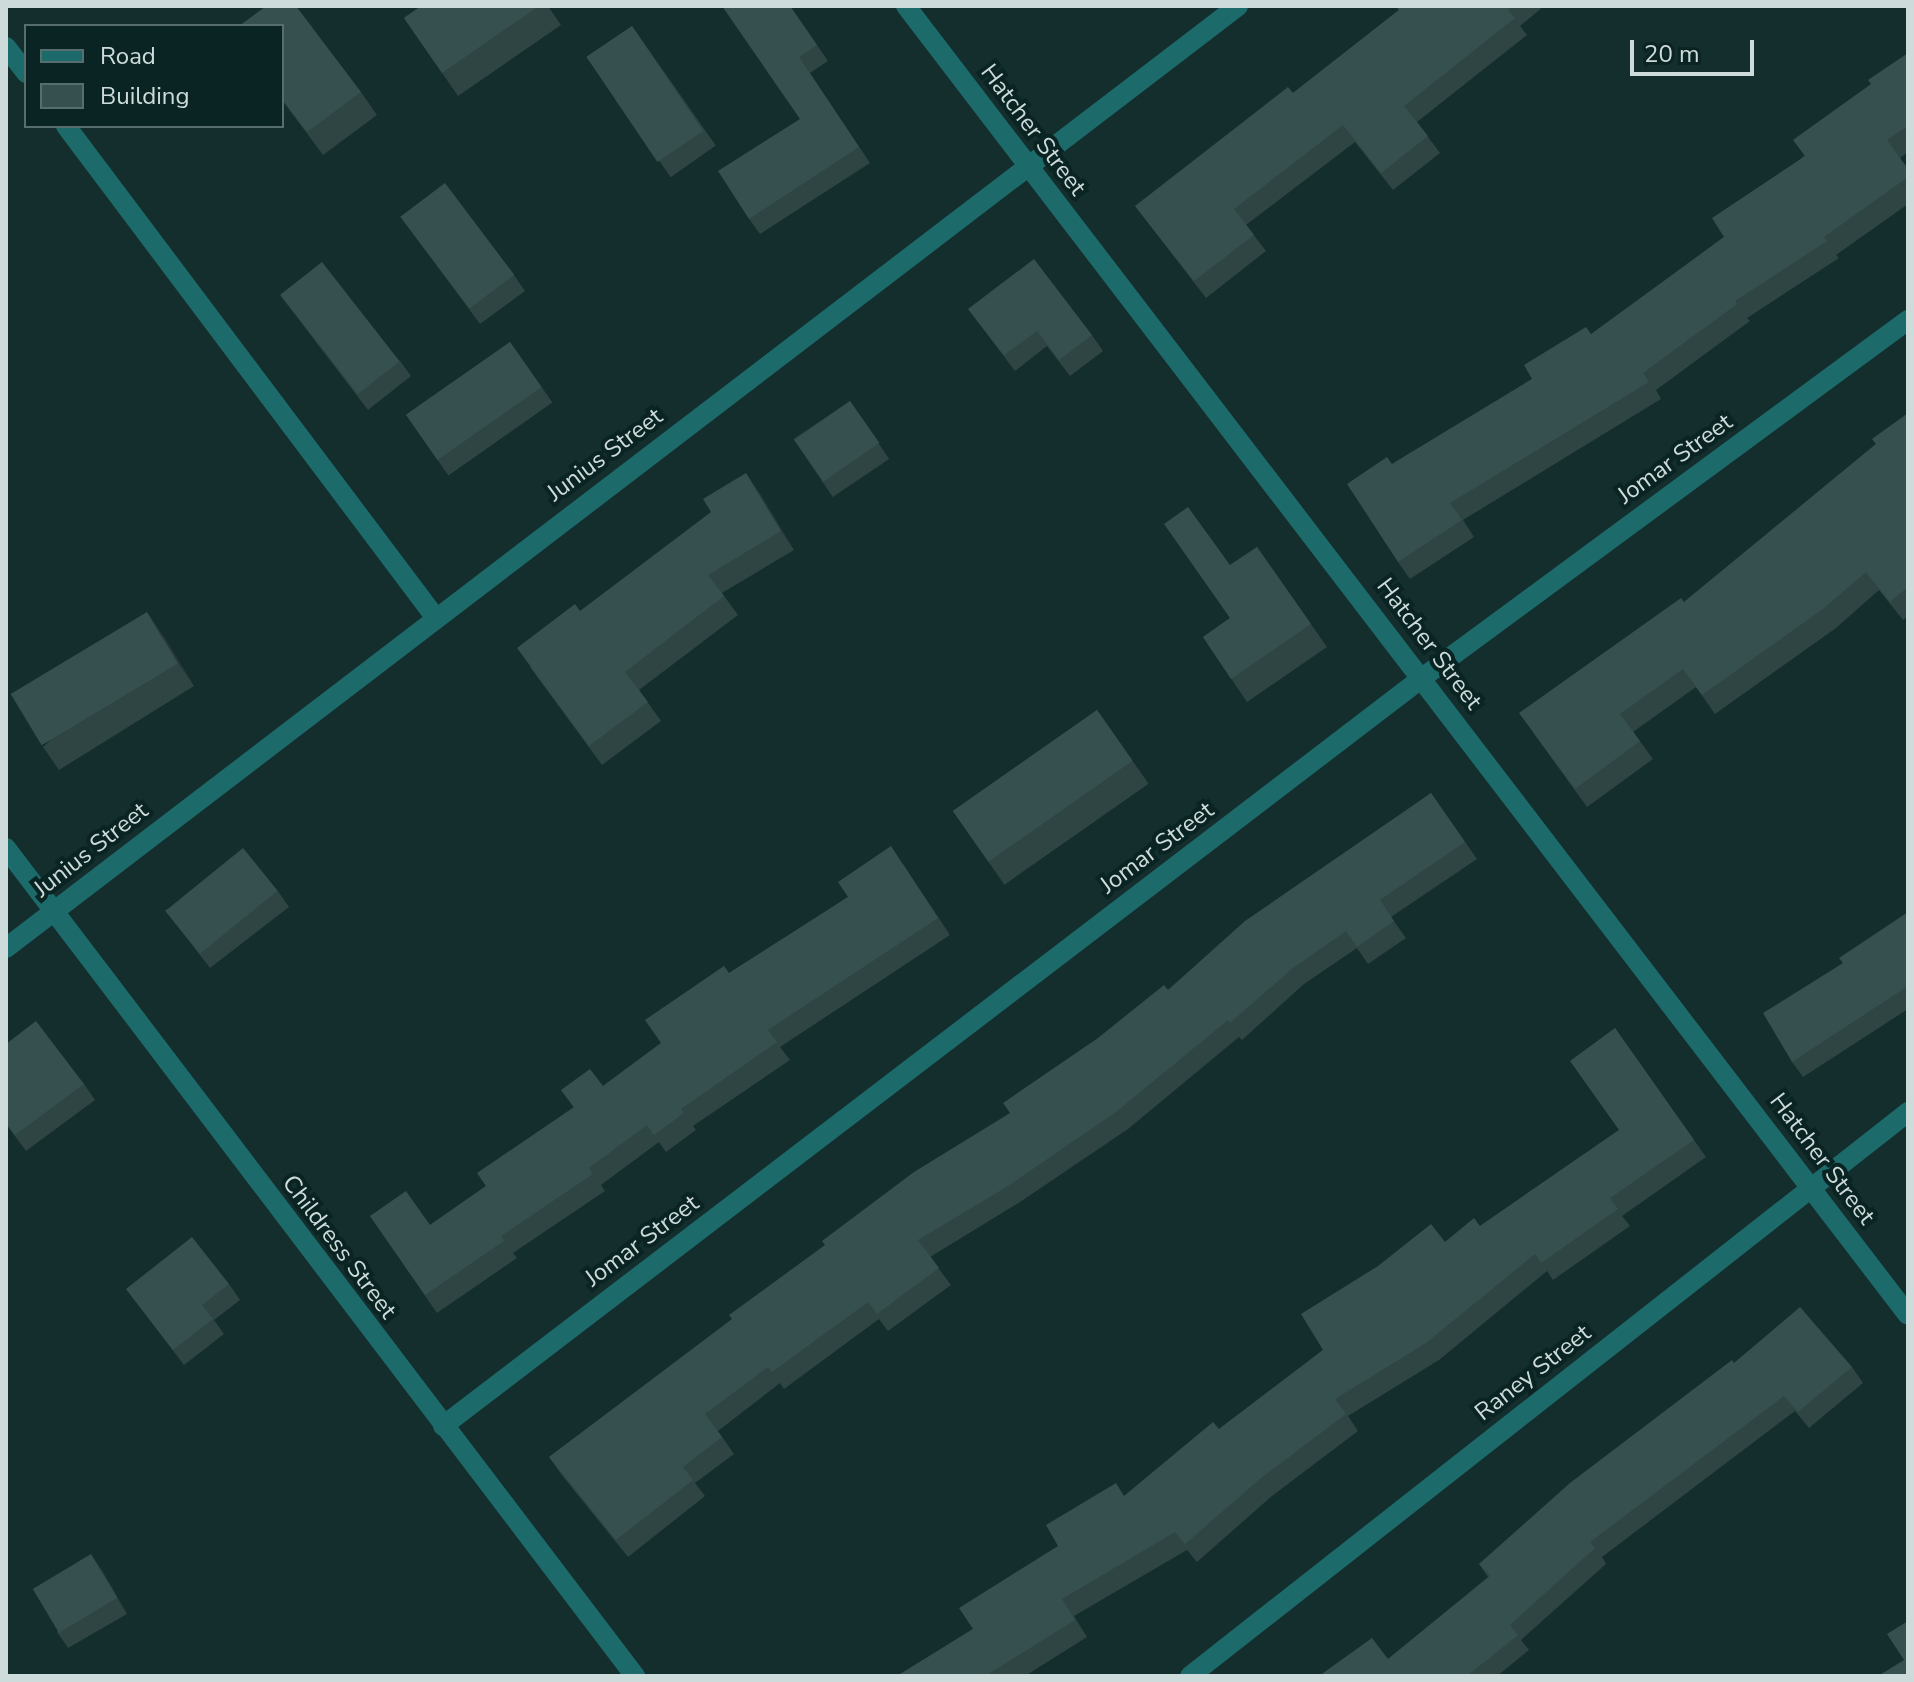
<!DOCTYPE html>
<html>
<head>
<meta charset="utf-8">
<style>
	body { margin:0 }
	#map { position:relative; width:1914px; height:1682px; overflow:hidden; background:#142d2d; font-family:"Nunito Sans",sans-serif }
	div>[style] { position:absolute }
	.minor>* { height:20px; margin:-10px; padding:0 10px; transform-origin:10px; border-radius:10px; background:#1d6a6a }
	.tertiary>* { height:20px; margin:-10px; padding:0 10px; transform-origin:10px; border-radius:10px; background:#1d6a6a }
	.wall>* { inset:0; background:#2e4544; transform-origin:0 0 }
	.shaded-wall>* { inset:0; background:#263837 }
	.building>* { inset:0; background:#36504f; transform-origin:0 0 }
	span { translate:-50% -50%; white-space:nowrap; text-align:center; line-height:1.15; -webkit-text-stroke:8px #0a2323; paint-order:stroke }
	.street-label { font-size:24px; color:#cddcdb }
	.frame { position:absolute; inset:0; border:8px solid #cddcdb; pointer-events:none }
	.legend { position:absolute; left:24px; top:24px; width:260px; height:104px; box-sizing:border-box; background:#0a2323; border:2px solid #586d6d; margin:0; padding:10px 14px; list-style:none; font-size:24px; color:#cddcdb }
	.legend li { display:flex; align-items:center; gap:16px; height:40px }
	.legend b { width:40px; border:2px solid #586d6d }
	.scale { position:absolute; left:1630px; top:40px; width:124px; height:36px; box-sizing:border-box; border:4px solid #cddcdb; border-top:0; padding-left:10px; font-size:24px; line-height:28px; white-space:nowrap; color:#cddcdb; -webkit-text-stroke:6px #0a2323; paint-order:stroke }
</style>
</head>
<body>
<div id="map">
	<div class="minor">
		<i style="left:906px;top:6px;width:1648px;rotate:52.57deg"></i>
		<i style="left:6px;top:47px;width:33px;rotate:52deg"></i>
		<i style="left:66px;top:126px;width:614px;rotate:53.07deg"></i>
		<i style="left:6px;top:848px;width:1040px;rotate:52.78deg"></i>
		<i style="left:443px;top:1426px;width:1232px;rotate:-37.38deg"></i>
		<i style="left:1422px;top:678px;width:604px;rotate:-36.38deg"></i>
		<i style="left:1190px;top:1676px;width:913px;rotate:-38.15deg"></i>
	</div>
	<div class="tertiary">
		<i style="left:6px;top:948px;width:1551px;rotate:-37.4deg"></i>
	</div>
	<div class="wall">
		<i style="clip-path:polygon(421px 6px,548px 6px,561px 25px,458px 96px,404px 18px)"></i>
		<i style="clip-path:polygon(790px 6px,828px 61px,810px 73px,870px 163px,760px 234px,749px 219px,800px 119px)"></i>
		<i style="clip-path:polygon(1396px 6px,1544px 6px,1520px 26px,1527px 35px,1417px 122px,1440px 153px,1393px 190px,1355px 142px,1246px 225px,1266px 251px,1206px 298px,1135px 206px,1293px 93px,1399px 10px)"></i>
		<i style="clip-path:polygon(282px 26px,361px 92px,377px 115px,323px 155px,282px 100px)"></i>
		<i style="left:632px;top:26px;width:146px;height:55px;rotate:55deg"></i>
		<i style="clip-path:polygon(1908px 53px,1908px 152px,1900px 158px,1908px 169px,1908px 204px,1836px 255px,1839px 258px,1747px 318px,1750px 321px,1656px 390px,1661px 399px,1463px 520px,1474px 537px,1410px 579px,1398px 562px,1392px 464px,1532px 379px,1724px 237px,1804px 156px,1871px 84px)"></i>
		<i style="clip-path:polygon(400px 216px,514px 275px,525px 291px,480px 324px)"></i>
		<i style="clip-path:polygon(280px 295px,400px 361px,411px 376px,368px 410px)"></i>
		<i style="clip-path:polygon(968px 309px,1092px 335px,1103px 351px,1070px 376px,1047px 346px,1015px 371px)"></i>
		<i style="left:510px;top:342px;width:74px;height:127px;rotate:55deg"></i>
		<i style="left:850px;top:401px;width:70px;height:68px;rotate:56deg"></i>
		<i style="clip-path:polygon(1908px 413px,1908px 616px,1903px 620px,1879px 590px,1836px 628px,1715px 714px,1696px 687px,1633px 732px,1653px 759px,1587px 807px,1532px 731px,1684px 602px,1876px 444px)"></i>
		<i style="clip-path:polygon(759px 492px,794px 550px,722px 593px,738px 615px,639px 690px,661px 721px,602px 765px,530px 667px,580px 611px)"></i>
		<i style="clip-path:polygon(1257px 547px,1327px 647px,1247px 702px,1203px 637px,1230px 618px,1230px 565px)"></i>
		<i style="clip-path:polygon(163px 635px,194px 686px,59px 770px,43px 747px)"></i>
		<i style="left:1097px;top:710px;width:90px;height:176px;rotate:55deg"></i>
		<i style="clip-path:polygon(1431px 793px,1477px 859px,1391px 917px,1406px 938px,1368px 964px,1357px 948px,1304px 984px,1242px 1040px,1239px 1037px,1128px 1129px,1020px 1202px,930px 1257px,951px 1285px,888px 1331px,879px 1319px,784px 1389px,780px 1383px,718px 1431px,734px 1454px,695px 1483px,705px 1496px,628px 1557px,561px 1474px,549px 1457px,1010px 1113px,1168px 990px)"></i>
		<i style="clip-path:polygon(903px 864px,950px 935px,780px 1047px,790px 1060px,693px 1126px,696px 1130px,666px 1152px,659px 1142px,601px 1185px,605px 1191px,513px 1253px,517px 1258px,437px 1313px,370px 1216px,430px 1225px,486px 1186px,574px 1108px,561px 1090px,603px 1086px,661px 1043px,729px 973px,848px 897px)"></i>
		<i style="clip-path:polygon(278px 891px,289px 907px,210px 968px,165px 910px)"></i>
		<i style="clip-path:polygon(1908px 912px,1908px 1009px,1803px 1077px,1792px 1062px,1843px 963px)"></i>
		<i style="clip-path:polygon(1615px 1028px,1706px 1157px,1622px 1216px,1630px 1226px,1553px 1280px,1547px 1271px,1439px 1360px,1348px 1416px,1358px 1431px,1272px 1496px,1197px 1562px,1187px 1550px,1074px 1616px,1087px 1637px,1025px 1676px,897px 1676px,973px 1629px,1125px 1496px,1219px 1429px,1323px 1350px,1445px 1242px,1480px 1226px,1619px 1130px)"></i>
		<i style="clip-path:polygon(6px 1044px,84px 1084px,95px 1100px,26px 1151px,6px 1124px)"></i>
		<i style="clip-path:polygon(229px 1284px,240px 1300px,214px 1320px,224px 1334px,184px 1365px,126px 1289px)"></i>
		<i style="clip-path:polygon(1734px 1363px,1852px 1367px,1863px 1383px,1809px 1428px,1795px 1411px,1602px 1557px,1606px 1564px,1521px 1640px,1529px 1650px,1497px 1676px,1319px 1676px,1388px 1659px,1488px 1577px,1479px 1564px)"></i>
		<i style="clip-path:polygon(102px 1570px,127px 1614px,68px 1648px,57px 1632px)"></i>
	</div>
	<div class="shaded-wall">
		<i style="clip-path:polygon(746px 473px,759px 492px,794px 550px,781px 531px)"></i>
		<i style="clip-path:polygon(147px 612px,163px 635px,194px 686px,178px 663px)"></i>
		<i style="clip-path:polygon(91px 1554px,102px 1570px,127px 1614px,117px 1598px)"></i>
	</div>
	<div class="building">
		<i style="clip-path:polygon(266px 6px,296px 6px,361px 92px,307px 132px,282px 99px,282px 26px,239px 26px)"></i>
		<i style="clip-path:polygon(421px 6px,539px 6px,442px 73px,404px 18px)"></i>
		<i style="clip-path:polygon(722px 6px,790px 6px,817px 45px,799px 57px,859px 147px,749px 219px,718px 171px,800px 119px)"></i>
		<i style="clip-path:polygon(1396px 6px,1512px 6px,1508px 10px,1515px 18px,1404px 106px,1428px 136px,1381px 173px,1343px 125px,1234px 209px,1254px 235px,1194px 281px,1135px 206px,1288px 87px,1293px 93px,1399px 10px)"></i>
		<i style="left:632px;top:26px;width:127px;height:55px;rotate:56deg"></i>
		<i style="clip-path:polygon(1908px 53px,1908px 126px,1887px 140px,1908px 169px,1908px 177px,1824px 237px,1827px 241px,1735px 301px,1737px 304px,1643px 373px,1649px 382px,1450px 503px,1462px 520px,1398px 562px,1347px 484px,1387px 457px,1392px 464px,1532px 379px,1524px 365px,1586px 327px,1591px 334px,1724px 237px,1712px 218px,1805px 156px,1793px 140px,1871px 84px,1868px 80px)"></i>
		<i style="left:445px;top:183px;width:115px;height:56px;rotate:53deg"></i>
		<i style="clip-path:polygon(1034px 259px,1092px 335px,1059px 360px,1037px 331px,1004px 355px,968px 309px)"></i>
		<i style="left:322px;top:262px;width:126px;height:53px;rotate:52deg"></i>
		<i style="left:510px;top:342px;width:55px;height:127px;rotate:55deg"></i>
		<i style="left:850px;top:401px;width:51px;height:68px;rotate:55deg"></i>
		<i style="clip-path:polygon(1908px 413px,1908px 587px,1890px 602px,1866px 572px,1823px 609px,1702px 695px,1683px 669px,1620px 714px,1640px 741px,1575px 789px,1519px 713px,1681px 598px,1684px 602px,1876px 444px,1872px 439px)"></i>
		<i style="clip-path:polygon(746px 473px,781px 531px,708px 575px,724px 596px,625px 672px,648px 702px,589px 746px,517px 648px,575px 604px,580px 611px,711px 512px,703px 499px)"></i>
		<i style="clip-path:polygon(1188px 507px,1230px 565px,1257px 547px,1311px 624px,1231px 679px,1203px 637px,1230px 618px,1164px 524px)"></i>
		<i style="left:147px;top:612px;width:60px;height:159px;rotate:59deg"></i>
		<i style="left:1097px;top:710px;width:62px;height:176px;rotate:55deg"></i>
		<i style="clip-path:polygon(1431px 793px,1465px 842px,1380px 900px,1394px 921px,1357px 947px,1346px 931px,1293px 968px,1230px 1023px,1228px 1020px,1116px 1112px,1008px 1186px,918px 1240px,939px 1268px,877px 1314px,868px 1302px,772px 1372px,768px 1367px,705px 1414px,722px 1437px,683px 1467px,693px 1480px,616px 1540px,549px 1457px,732px 1319px,729px 1315px,825px 1245px,822px 1241px,914px 1172px,1010px 1113px,1003px 1103px,1098px 1038px,1164px 985px,1168px 990px,1245px 921px)"></i>
		<i style="clip-path:polygon(891px 846px,938px 918px,768px 1030px,777px 1042px,681px 1109px,684px 1113px,654px 1135px,647px 1125px,589px 1168px,593px 1174px,501px 1236px,504px 1241px,425px 1295px,370px 1216px,406px 1191px,430px 1225px,486px 1186px,477px 1173px,574px 1107px,561px 1090px,590px 1069px,603px 1086px,661px 1043px,645px 1020px,724px 966px,729px 973px,848px 897px,838px 882px)"></i>
		<i style="left:243px;top:848px;width:55px;height:100px;rotate:51deg"></i>
		<i style="clip-path:polygon(1908px 912px,1908px 986px,1792px 1062px,1763px 1013px,1843px 963px,1839px 958px)"></i>
		<i style="clip-path:polygon(36px 1021px,84px 1084px,15px 1135px,6px 1123px,6px 1044px)"></i>
		<i style="clip-path:polygon(1615px 1028px,1694px 1140px,1610px 1198px,1618px 1209px,1541px 1263px,1535px 1254px,1426px 1343px,1335px 1399px,1346px 1414px,1260px 1479px,1185px 1544px,1175px 1532px,1062px 1599px,1075px 1620px,985px 1676px,897px 1676px,973px 1629px,959px 1608px,1058px 1546px,1046px 1525px,1116px 1483px,1124px 1496px,1213px 1422px,1219px 1429px,1323px 1350px,1301px 1314px,1378px 1266px,1431px 1224px,1445px 1242px,1474px 1218px,1480px 1226px,1619px 1130px,1570px 1061px)"></i>
		<i style="clip-path:polygon(192px 1237px,229px 1284px,202px 1305px,213px 1319px,173px 1350px,126px 1289px)"></i>
		<i style="clip-path:polygon(1800px 1307px,1852px 1367px,1798px 1412px,1784px 1396px,1590px 1542px,1595px 1548px,1510px 1625px,1518px 1635px,1467px 1676px,1319px 1676px,1372px 1638px,1388px 1659px,1490px 1576px,1479px 1564px,1570px 1483px,1732px 1360px,1734px 1363px)"></i>
		<i style="left:91px;top:1554px;width:51px;height:68px;rotate:59deg"></i>
		<i style="clip-path:polygon(1908px 1621px,1908px 1676px,1878px 1676px,1904px 1660px,1887px 1634px)"></i>
	</div>
	<div class="street-label">
		<span style="left:1033px;top:130px;rotate:53deg">Hatcher Street</span>
		<span style="left:605px;top:455px;rotate:-37deg">Junius Street</span>
		<span style="left:1675px;top:459px;rotate:-36deg">Jomar Street</span>
		<span style="left:1429px;top:644px;rotate:53deg">Hatcher Street</span>
		<span style="left:1157px;top:848px;rotate:-37deg">Jomar Street</span>
		<span style="left:91px;top:850px;rotate:-38deg">Junius Street</span>
		<span style="left:1822px;top:1159px;rotate:53deg">Hatcher Street</span>
		<span style="left:642px;top:1241px;rotate:-37deg">Jomar Street</span>
		<span style="left:339px;top:1247px;rotate:53deg">Childress Street</span>
		<span style="left:1533px;top:1373px;rotate:-38deg">Raney Street</span>
	</div>
	<div class="frame"></div>
	<ul class="legend">
	<li><b style="height:10px;background:#1d6a6a"></b>Road</li>
	<li><b style="height:22px;background:#36504f"></b>Building</li>
	</ul>
	<div class="scale">20 m</div>
</div>
</body>
</html>
